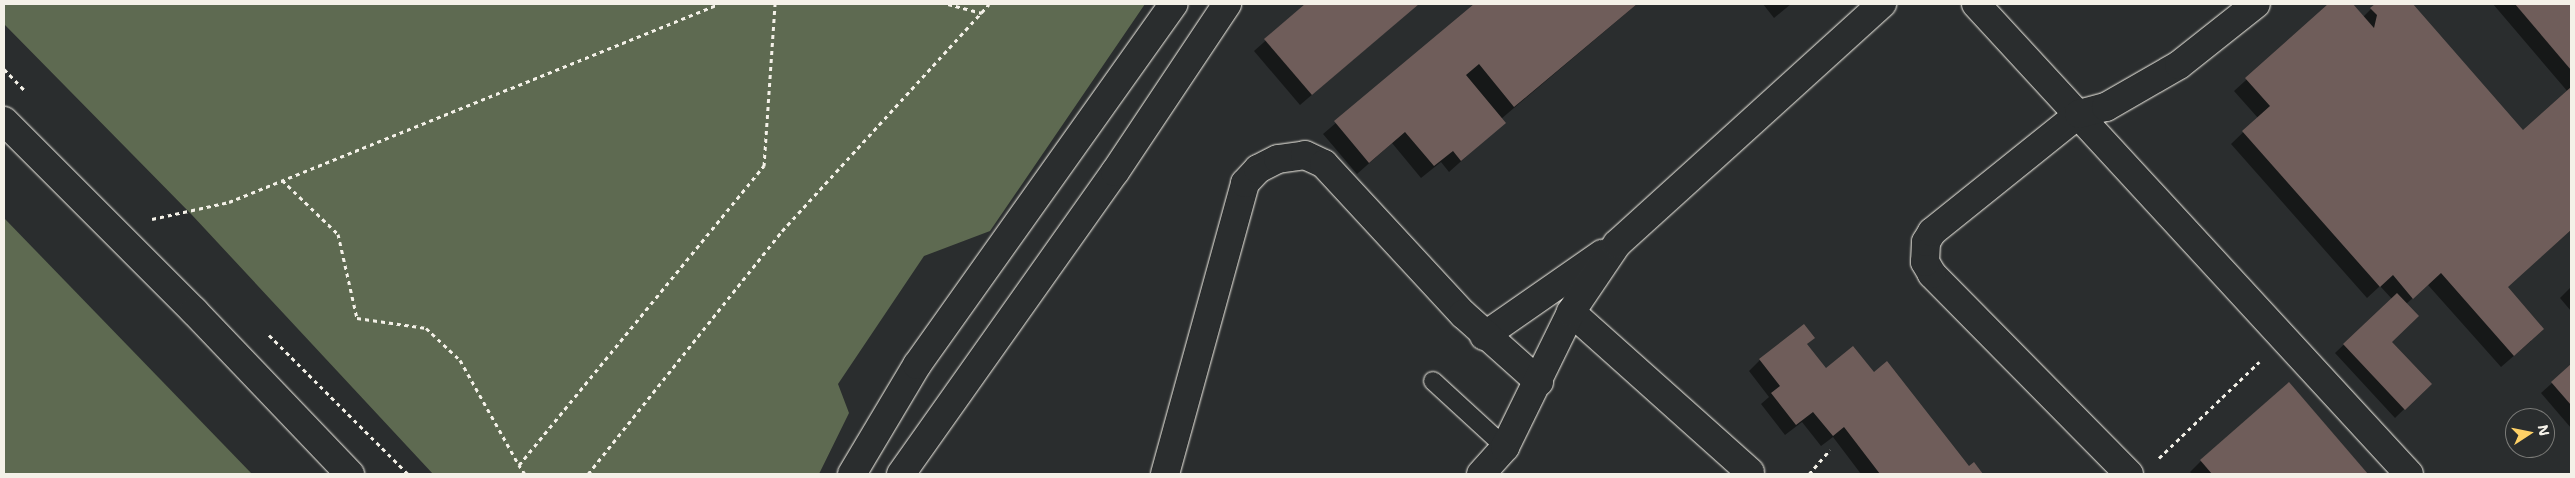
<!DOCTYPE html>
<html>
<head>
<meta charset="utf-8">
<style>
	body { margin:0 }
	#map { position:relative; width:2575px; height:478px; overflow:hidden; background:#2a2d2e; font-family:"Shantell Sans",sans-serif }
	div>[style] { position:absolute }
	.green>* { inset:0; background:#5e6a51 }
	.shadow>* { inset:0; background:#0007 }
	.building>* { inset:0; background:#6f5d5a }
	.path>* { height:3px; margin-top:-1.5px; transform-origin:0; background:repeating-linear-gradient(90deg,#f4f1e8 0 4px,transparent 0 8px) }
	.roads { filter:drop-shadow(0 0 1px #f4f1e8) drop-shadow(0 0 1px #f4f1e8) }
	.lane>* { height:18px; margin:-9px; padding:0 9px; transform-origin:9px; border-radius:9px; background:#2a2d2e }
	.street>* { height:28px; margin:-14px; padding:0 14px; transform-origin:14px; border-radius:14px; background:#2a2d2e }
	span { translate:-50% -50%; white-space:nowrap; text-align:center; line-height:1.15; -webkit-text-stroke:4px #2a2d2e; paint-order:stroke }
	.frame { position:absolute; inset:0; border:5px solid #f4f1e8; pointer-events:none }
	.north { position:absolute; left:2505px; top:408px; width:50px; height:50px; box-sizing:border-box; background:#2a2d2e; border:1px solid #7b7b78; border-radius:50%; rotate:79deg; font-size:14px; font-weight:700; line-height:20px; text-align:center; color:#f4f1e8 }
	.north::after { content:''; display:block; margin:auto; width:18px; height:22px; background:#ffd166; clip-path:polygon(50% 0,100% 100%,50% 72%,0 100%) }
</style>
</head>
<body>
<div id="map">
	<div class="green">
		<i style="clip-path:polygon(4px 4px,1145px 4px,990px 231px,924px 256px,838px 384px,849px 413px,819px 474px,433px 474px,192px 215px,4px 24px)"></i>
		<i style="clip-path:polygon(4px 218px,252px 474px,4px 474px)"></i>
	</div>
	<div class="shadow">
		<i style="clip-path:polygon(1307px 4px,1418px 4px,1300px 105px,1254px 51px)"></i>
		<i style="clip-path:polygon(1475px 4px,1637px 4px,1501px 119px,1504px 123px,1449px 172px,1441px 162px,1421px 178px,1392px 143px,1357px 174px,1323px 134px)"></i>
		<i style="clip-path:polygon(1763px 4px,1791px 4px,1774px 18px)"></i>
		<i style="clip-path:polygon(2330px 4px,2351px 4px,2363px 17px,2376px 4px,2411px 4px,2523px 131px,2568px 92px,2493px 4px,2571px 4px,2571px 230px,2507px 287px,2531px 341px,2501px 367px,2428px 285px,2406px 304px,2390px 342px,2430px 384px,2395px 418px,2335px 353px,2392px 299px,2380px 286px,2367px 298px,2231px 144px,2258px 118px,2234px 91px)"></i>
		<i style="clip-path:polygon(2571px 287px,2571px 311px,2560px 298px)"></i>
		<i style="clip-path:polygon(1813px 338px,1806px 345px,1825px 369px,1873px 373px,1969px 468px,1974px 464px,1982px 474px,1861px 474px,1833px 437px,1821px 446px,1802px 422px,1785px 435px,1761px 404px,1769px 397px,1749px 371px,1760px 360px)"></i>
		<i style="clip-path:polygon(2571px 366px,2571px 428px,2541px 393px)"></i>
		<i style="clip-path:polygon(2289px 384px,2367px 474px,2192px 474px,2190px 472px,2201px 461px)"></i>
	</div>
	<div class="building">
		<i style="clip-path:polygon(1305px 4px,1419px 4px,1312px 95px,1264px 39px)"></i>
		<i style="clip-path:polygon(1474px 4px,1637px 4px,1514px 107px,1479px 64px,1466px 75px,1506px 123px,1461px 161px,1453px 151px,1434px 166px,1405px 132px,1369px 163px,1334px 121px)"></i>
		<i style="clip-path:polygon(2328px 4px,2353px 4px,2374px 28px,2377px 15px,2370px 8px,2375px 4px,2413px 4px,2523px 130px,2571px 87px,2571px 230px,2508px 287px,2544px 329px,2514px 356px,2441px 273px,2413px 299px,2393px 275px,2380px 287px,2242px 131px,2270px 106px,2245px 78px)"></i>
		<i style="clip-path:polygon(2515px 4px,2571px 4px,2571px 70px)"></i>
		<i style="clip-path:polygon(2397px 293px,2419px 316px,2392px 342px,2432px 384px,2405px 410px,2343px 344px)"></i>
		<i style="clip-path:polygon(1804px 324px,1815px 338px,1807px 344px,1826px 368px,1853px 346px,1874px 372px,1887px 361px,1969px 466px,1974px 462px,1983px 474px,1880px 474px,1844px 427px,1833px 436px,1813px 412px,1796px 425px,1771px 393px,1780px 386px,1759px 359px)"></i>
		<i style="clip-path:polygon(2571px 364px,2571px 405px,2551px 382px)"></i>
		<i style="clip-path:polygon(2289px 382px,2368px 474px,2212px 474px,2200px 460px)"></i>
	</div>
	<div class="path">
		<i style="left:948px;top:4px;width:35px;rotate:15deg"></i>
		<i style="left:4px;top:69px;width:29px;rotate:46deg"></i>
		<i style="left:282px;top:180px;width:78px;rotate:44deg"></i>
		<i style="left:338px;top:234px;width:86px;rotate:77.3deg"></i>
		<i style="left:357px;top:318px;width:70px;rotate:8.2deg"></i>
		<i style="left:426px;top:328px;width:47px;rotate:43.3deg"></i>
		<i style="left:460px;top:360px;width:120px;rotate:60.7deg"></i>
		<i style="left:152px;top:219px;width:79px;rotate:-12.4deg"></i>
		<i style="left:229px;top:202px;width:528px;rotate:-22deg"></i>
		<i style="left:269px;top:335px;width:197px;rotate:45deg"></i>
		<i style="left:2159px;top:458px;width:139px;rotate:-43.8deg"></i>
		<i style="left:525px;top:474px;width:11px;rotate:-124deg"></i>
		<i style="left:519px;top:465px;width:387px;rotate:-50.7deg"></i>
		<i style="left:764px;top:166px;width:162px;rotate:-86.1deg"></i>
		<i style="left:588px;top:474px;width:311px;rotate:-51.4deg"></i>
		<i style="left:782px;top:231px;width:307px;rotate:-47.6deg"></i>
		<i style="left:1809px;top:474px;width:32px;rotate:-49deg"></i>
	</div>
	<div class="roads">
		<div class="lane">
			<i style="left:1433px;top:381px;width:98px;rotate:42.5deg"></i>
		</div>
		<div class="street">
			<i style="left:1976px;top:4px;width:639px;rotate:47.35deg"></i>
			<i style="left:4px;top:121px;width:269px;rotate:45deg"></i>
			<i style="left:194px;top:311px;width:226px;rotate:46.3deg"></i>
			<i style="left:1571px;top:312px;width:240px;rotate:41.8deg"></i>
			<i style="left:1484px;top:336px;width:144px;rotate:-34.8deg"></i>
			<i style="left:852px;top:474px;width:127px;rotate:-59.2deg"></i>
			<i style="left:917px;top:365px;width:443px;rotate:-54.6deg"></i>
			<i style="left:901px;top:474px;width:370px;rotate:-54.7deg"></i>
			<i style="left:1115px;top:172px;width:202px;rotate:-56.3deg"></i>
			<i style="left:1165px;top:474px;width:302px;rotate:-74.6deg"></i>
			<i style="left:1245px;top:183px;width:19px;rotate:-47deg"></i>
			<i style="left:1258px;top:169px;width:22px;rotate:-27deg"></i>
			<i style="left:1278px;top:159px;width:27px;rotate:-8deg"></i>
			<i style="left:1305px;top:155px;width:21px;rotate:25deg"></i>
			<i style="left:1324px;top:164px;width:205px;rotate:47.2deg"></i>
			<i style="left:1463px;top:314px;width:102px;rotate:41.8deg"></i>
			<i style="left:1481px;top:474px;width:36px;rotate:-48deg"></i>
			<i style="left:1505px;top:447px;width:150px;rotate:-63.9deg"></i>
			<i style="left:1571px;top:312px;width:82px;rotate:-55.9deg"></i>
			<i style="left:1617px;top:244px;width:358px;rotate:-42.2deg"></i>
			<i style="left:2129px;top:474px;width:281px;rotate:-134.6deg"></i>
			<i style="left:1932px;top:274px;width:14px;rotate:-120deg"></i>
			<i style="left:1925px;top:262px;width:20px;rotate:-87deg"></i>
			<i style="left:1926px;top:242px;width:12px;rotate:-59deg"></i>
			<i style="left:1932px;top:232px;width:189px;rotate:-38.8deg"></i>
			<i style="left:2079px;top:114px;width:28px;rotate:-15deg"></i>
			<i style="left:2106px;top:107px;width:84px;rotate:-29.9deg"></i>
			<i style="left:2179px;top:65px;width:98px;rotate:-38.4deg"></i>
		</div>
	</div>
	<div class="frame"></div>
	<div class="north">N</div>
</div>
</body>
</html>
